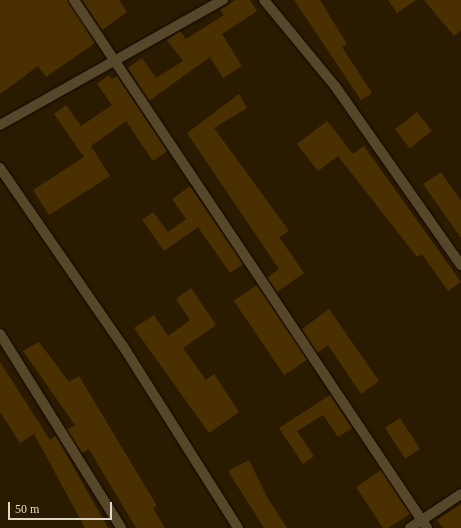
<!DOCTYPE html>
<html>
<head>
<meta charset="utf-8">
<style>
	body { margin:0 }
	#map { position:relative; width:461px; height:528px; overflow:hidden; background:#291a00; font-family:"Times New Roman",serif }
	div>[style] { position:absolute }
	.building>* { inset:0; background:#4a3000; transform-origin:0 0 }
	.roads { filter:drop-shadow(0 0 1px #110500) drop-shadow(0 0 1px #110500) }
	.street>* { height:10px; margin:-5px; padding:0 5px; transform-origin:5px; border-radius:5px; background:#57472a }
	span { translate:-50% -50%; white-space:nowrap; text-align:center; line-height:1.15; -webkit-text-stroke:4px #291a00; paint-order:stroke }
	.scale { position:absolute; left:8px; top:502px; width:104px; height:18px; box-sizing:border-box; border:2px solid #e0d7c6; border-top:0; padding-left:5px; font-size:12px; line-height:14px; white-space:nowrap; color:#e0d7c6; -webkit-text-stroke:3px #291a00; paint-order:stroke }
</style>
</head>
<body>
<div id="map">
	<div class="building">
		<i style="clip-path:polygon(0 0,68px 0,95px 43px,46px 77px,38px 66px,0 94px)"></i>
		<i style="clip-path:polygon(82px 0,119px 0,127px 12px,102px 30px)"></i>
		<i style="clip-path:polygon(235px 0,250px 0,257px 11px,222px 34px,242px 66px,223px 78px,210px 57px,149px 101px,128px 68px,142px 58px,156px 78px,183px 61px,167px 40px,180px 31px,186px 39px,224px 15px,220px 10px)"></i>
		<i style="clip-path:polygon(294px 0,320px 0,347px 44px,342px 47px,372px 93px,361px 100px)"></i>
		<i style="clip-path:polygon(388px 0,416px 0,397px 13px)"></i>
		<i style="clip-path:polygon(424px 0,461px 0,461px 30px,454px 36px)"></i>
		<i style="clip-path:polygon(109px 75px,112px 79px,117px 76px,167px 151px,153px 161px,126px 121px,91px 146px,110px 176px,49px 215px,33px 190px,84px 157px,54px 114px,66px 105px,81px 126px,112px 105px,97px 84px)"></i>
		<i style="clip-path:polygon(239px 94px,247px 108px,214px 128px,289px 231px,279px 237px,304px 273px,277px 292px,267px 278px,279px 269px,187px 133px)"></i>
		<i style="left:417px;top:112px;width:24px;height:28px;rotate:52deg"></i>
		<i style="clip-path:polygon(327px 121px,353px 154px,364px 146px,461px 282px,448px 291px,422px 254px,417px 257px,338px 156px,318px 171px,297px 144px)"></i>
		<i style="clip-path:polygon(441px 172px,461px 201px,461px 238px,423px 184px)"></i>
		<i style="clip-path:polygon(190px 186px,243px 264px,230px 273px,198px 227px,164px 251px,142px 220px,153px 212px,168px 232px,186px 219px,172px 199px)"></i>
		<i style="left:257px;top:285px;width:90px;height:28px;rotate:56deg"></i>
		<i style="clip-path:polygon(191px 288px,216px 325px,183px 348px,206px 380px,214px 374px,239px 412px,209px 433px,134px 328px,154px 315px,168px 336px,190px 320px,176px 299px)"></i>
		<i style="clip-path:polygon(329px 309px,379px 381px,361px 394px,328px 345px,317px 353px,302px 329px)"></i>
		<i style="clip-path:polygon(39px 342px,69px 382px,79px 376px,157px 506px,153px 508px,165px 528px,136px 528px,89px 449px,82px 453px,67px 430px,75px 425px,23px 351px)"></i>
		<i style="clip-path:polygon(0 362px,50px 440px,56px 436px,108px 528px,85px 528px,34px 434px,20px 443px,0 412px)"></i>
		<i style="clip-path:polygon(330px 395px,352px 428px,338px 437px,323px 415px,297px 431px,314px 456px,303px 464px,279px 428px)"></i>
		<i style="left:400px;top:418px;width:37px;height:18px;rotate:57deg"></i>
		<i style="clip-path:polygon(249px 460px,267px 497px,287px 528px,264px 528px,228px 471px)"></i>
		<i style="clip-path:polygon(381px 470px,410px 514px,388px 528px,383px 528px,356px 487px)"></i>
		<i style="clip-path:polygon(461px 504px,461px 528px,443px 528px,437px 520px)"></i>
	</div>
	<div class="roads">
		<div class="street">
			<i style="left:74px;top:0;width:635px;rotate:56.23deg"></i>
			<i style="left:264px;top:0;width:112px;rotate:50.5deg"></i>
			<i style="left:335px;top:86px;width:219px;rotate:54.9deg"></i>
			<i style="left:0;top:125px;width:256px;rotate:-29.3deg"></i>
			<i style="left:0;top:168px;width:216px;rotate:55.4deg"></i>
			<i style="left:123px;top:346px;width:215px;rotate:57.7deg"></i>
			<i style="left:0;top:334px;width:229px;rotate:58deg"></i>
			<i style="left:410px;top:528px;width:61px;rotate:-33.7deg"></i>
		</div>
	</div>
	<div class="scale">50 m</div>
</div>
</body>
</html>
